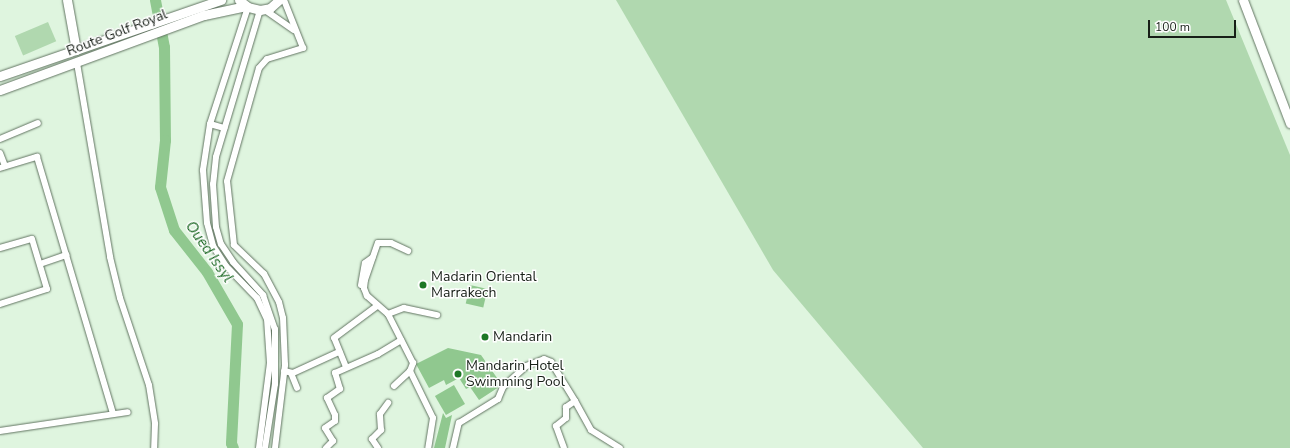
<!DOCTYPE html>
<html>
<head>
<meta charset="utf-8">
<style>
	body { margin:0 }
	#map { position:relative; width:1290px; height:448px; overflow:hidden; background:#dff5df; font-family:"Nunito Sans",sans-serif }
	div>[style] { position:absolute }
	.green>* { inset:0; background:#b0d8af; transform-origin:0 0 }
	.water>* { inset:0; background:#90c88f; transform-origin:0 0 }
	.river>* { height:11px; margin:-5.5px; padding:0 5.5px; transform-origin:5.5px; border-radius:5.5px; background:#90c88f }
	.roads { filter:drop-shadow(0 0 1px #617461) drop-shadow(0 0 1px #617461) }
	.street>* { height:6px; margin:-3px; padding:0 3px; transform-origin:3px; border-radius:3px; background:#fff }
	.secondary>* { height:9px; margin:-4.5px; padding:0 4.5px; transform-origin:4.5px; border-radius:4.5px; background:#fff }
	.dots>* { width:11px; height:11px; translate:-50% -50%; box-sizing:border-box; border:2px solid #fff; border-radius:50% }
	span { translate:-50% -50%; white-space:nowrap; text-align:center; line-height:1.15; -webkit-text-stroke:3px #fff; paint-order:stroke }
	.street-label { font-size:14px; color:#171f17 }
	.poi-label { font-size:14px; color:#171f17 }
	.left { translate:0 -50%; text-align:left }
	.water-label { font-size:15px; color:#186720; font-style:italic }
	.scale { position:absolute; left:1148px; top:20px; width:88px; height:18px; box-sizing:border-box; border:2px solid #171f17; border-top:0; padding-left:5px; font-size:12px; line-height:14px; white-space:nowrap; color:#171f17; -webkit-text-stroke:3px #fff; paint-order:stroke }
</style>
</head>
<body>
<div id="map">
	<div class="green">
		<i style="clip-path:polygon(616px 0,1226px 0,1290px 155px,1290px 448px,923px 448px,773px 270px)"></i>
		<i style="left:48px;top:22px;width:21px;height:36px;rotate:67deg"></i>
	</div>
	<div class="water">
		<i style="left:470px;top:285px;width:18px;height:19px;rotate:13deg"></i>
		<i style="clip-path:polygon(448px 348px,481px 355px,502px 385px,479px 400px,470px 387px,466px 389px,459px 378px,446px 385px,444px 380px,429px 388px,416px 364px)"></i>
		<i style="left:454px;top:385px;width:22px;height:22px;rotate:60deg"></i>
		<i style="clip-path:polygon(443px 413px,446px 418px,452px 415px,445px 448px,434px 448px)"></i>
	</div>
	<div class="river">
		<i style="left:155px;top:0;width:48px;rotate:79.2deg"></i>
		<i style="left:164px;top:47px;width:93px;rotate:89.4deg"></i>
		<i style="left:165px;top:140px;width:47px;rotate:96.1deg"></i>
		<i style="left:160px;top:187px;width:45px;rotate:72deg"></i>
		<i style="left:174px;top:230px;width:53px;rotate:51.8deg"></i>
		<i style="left:207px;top:272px;width:60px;rotate:60deg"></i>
		<i style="left:237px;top:324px;width:119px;rotate:92.9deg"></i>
		<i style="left:231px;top:443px;width:5px;rotate:68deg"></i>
	</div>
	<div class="roads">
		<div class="street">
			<i style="left:248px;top:7px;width:123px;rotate:108deg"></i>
			<i style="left:210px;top:124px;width:47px;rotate:98.7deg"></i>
			<i style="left:203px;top:170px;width:53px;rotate:85.7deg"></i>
			<i style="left:207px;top:223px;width:24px;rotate:75deg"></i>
			<i style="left:213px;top:246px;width:24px;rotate:57deg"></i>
			<i style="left:226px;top:266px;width:45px;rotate:45.9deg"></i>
			<i style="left:257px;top:298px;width:23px;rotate:65deg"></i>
			<i style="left:267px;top:319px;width:44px;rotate:86.1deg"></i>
			<i style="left:270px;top:363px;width:86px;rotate:97.4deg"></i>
			<i style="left:260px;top:10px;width:153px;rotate:106.7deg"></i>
			<i style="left:216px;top:157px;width:27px;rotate:96deg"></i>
			<i style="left:213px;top:184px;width:43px;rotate:86deg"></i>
			<i style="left:216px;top:227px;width:18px;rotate:74deg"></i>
			<i style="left:221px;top:244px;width:22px;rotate:56deg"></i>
			<i style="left:233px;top:262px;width:45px;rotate:47.7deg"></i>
			<i style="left:263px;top:295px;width:36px;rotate:71deg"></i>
			<i style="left:275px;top:329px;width:55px;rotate:90deg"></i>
			<i style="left:275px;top:384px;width:65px;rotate:98.9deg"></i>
			<i style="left:265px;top:10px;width:35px;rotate:35deg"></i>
			<i style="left:77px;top:63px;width:197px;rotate:80.3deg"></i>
			<i style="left:110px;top:257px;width:42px;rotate:76.3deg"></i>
			<i style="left:120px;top:298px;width:92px;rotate:71.6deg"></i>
			<i style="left:149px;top:385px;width:39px;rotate:81deg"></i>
			<i style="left:155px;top:424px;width:24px;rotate:92deg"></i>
			<i style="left:210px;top:124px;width:15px;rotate:16deg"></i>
			<i style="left:0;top:139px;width:41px;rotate:-22.8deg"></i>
			<i style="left:0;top:153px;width:14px;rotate:69deg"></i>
			<i style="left:0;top:168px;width:39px;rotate:-17deg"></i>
			<i style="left:37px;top:157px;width:268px;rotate:73.5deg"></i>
			<i style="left:0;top:248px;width:33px;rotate:-16deg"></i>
			<i style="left:32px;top:239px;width:52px;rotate:73.3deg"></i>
			<i style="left:47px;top:289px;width:49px;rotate:162.3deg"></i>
			<i style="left:40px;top:264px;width:28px;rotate:-19deg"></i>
			<i style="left:361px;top:285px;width:22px;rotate:-80deg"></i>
			<i style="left:365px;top:263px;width:9px;rotate:-36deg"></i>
			<i style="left:388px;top:314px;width:28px;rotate:-139deg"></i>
			<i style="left:367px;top:296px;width:9px;rotate:-111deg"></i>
			<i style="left:364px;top:288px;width:8px;rotate:-83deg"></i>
			<i style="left:365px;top:280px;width:39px;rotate:-71deg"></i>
			<i style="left:378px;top:243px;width:13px"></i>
			<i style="left:391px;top:243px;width:19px;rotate:25deg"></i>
			<i style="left:346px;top:367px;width:31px;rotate:-112deg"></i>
			<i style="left:334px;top:338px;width:54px;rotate:-36.7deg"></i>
			<i style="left:284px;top:371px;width:9px;rotate:13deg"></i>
			<i style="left:293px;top:373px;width:51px;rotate:-24.5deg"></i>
			<i style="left:410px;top:371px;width:52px;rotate:63.9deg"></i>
			<i style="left:433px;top:418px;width:30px;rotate:99deg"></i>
			<i style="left:291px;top:373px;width:16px;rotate:68deg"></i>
			<i style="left:394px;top:386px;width:22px;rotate:-43deg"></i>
			<i style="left:410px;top:371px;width:9px;rotate:-69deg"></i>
			<i style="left:413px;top:363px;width:55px;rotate:-117deg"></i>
			<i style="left:388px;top:314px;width:17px;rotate:-21deg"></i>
			<i style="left:404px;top:308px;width:34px;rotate:12deg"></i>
			<i style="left:575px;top:401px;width:33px;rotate:61deg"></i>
			<i style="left:591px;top:430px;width:34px;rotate:32deg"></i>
			<i style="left:0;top:431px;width:129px;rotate:-8.4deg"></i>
			<i style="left:275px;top:448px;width:84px;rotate:-83.1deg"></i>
			<i style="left:285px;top:365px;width:47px;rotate:-92.4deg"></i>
			<i style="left:283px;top:318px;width:16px;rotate:-104deg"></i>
			<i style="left:279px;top:302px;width:32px;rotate:-118deg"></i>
			<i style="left:264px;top:274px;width:42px;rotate:-136deg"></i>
			<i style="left:234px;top:245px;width:64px;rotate:-96.2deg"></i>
			<i style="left:227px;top:181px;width:117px;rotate:-74.2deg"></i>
			<i style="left:259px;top:68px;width:12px;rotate:-48deg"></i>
			<i style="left:267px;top:59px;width:38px;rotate:-17deg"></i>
			<i style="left:303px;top:48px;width:52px;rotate:-111.6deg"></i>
			<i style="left:326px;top:448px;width:10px;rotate:-45deg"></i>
			<i style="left:333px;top:441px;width:15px;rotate:-122deg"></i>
			<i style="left:325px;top:428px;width:12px;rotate:-35deg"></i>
			<i style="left:335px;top:421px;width:6px;rotate:-90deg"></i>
			<i style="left:335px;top:415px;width:19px;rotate:-115deg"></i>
			<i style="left:327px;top:398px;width:16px;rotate:-35deg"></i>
			<i style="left:340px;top:389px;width:17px;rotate:-107deg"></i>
			<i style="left:335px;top:373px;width:47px;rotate:-23.8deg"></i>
			<i style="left:378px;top:354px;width:27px;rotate:-31deg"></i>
			<i style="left:378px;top:448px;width:11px;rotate:-124deg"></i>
			<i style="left:372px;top:439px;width:13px;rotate:-45deg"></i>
			<i style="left:381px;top:430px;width:16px;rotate:-94deg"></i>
			<i style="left:380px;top:414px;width:14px;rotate:-54deg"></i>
			<i style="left:453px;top:448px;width:26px;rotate:-77deg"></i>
			<i style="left:459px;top:423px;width:46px;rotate:-31.6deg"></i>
			<i style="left:498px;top:399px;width:13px;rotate:-67deg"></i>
			<i style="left:503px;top:387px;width:31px;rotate:-42deg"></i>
			<i style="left:526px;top:366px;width:19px;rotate:-21deg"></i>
			<i style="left:544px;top:359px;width:8px;rotate:23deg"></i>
			<i style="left:551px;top:362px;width:46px;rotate:58.4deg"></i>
			<i style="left:575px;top:401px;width:11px;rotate:146deg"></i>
			<i style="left:566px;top:407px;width:11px;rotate:90deg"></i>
			<i style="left:566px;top:418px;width:13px;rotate:141deg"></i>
			<i style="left:556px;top:426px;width:23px;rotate:70deg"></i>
		</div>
		<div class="secondary">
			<i style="left:67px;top:0;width:51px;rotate:79.8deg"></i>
			<i style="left:239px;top:0;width:11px;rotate:38deg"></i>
			<i style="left:248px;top:7px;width:12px;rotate:14deg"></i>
			<i style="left:260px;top:10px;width:10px;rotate:-11deg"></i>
			<i style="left:270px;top:8px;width:12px;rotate:-42deg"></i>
			<i style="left:1243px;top:0;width:132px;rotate:69.1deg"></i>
			<i style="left:0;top:76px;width:234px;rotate:-19deg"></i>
			<i style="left:0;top:90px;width:217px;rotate:-20.2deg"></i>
			<i style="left:204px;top:15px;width:43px;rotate:-12.1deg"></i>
		</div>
	</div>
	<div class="dots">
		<i style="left:423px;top:285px;background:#1e7826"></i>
		<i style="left:485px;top:337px;background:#1e7826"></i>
		<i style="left:458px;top:374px;background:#1e7826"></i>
	</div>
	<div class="street-label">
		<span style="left:117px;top:33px;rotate:-21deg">Route Golf Royal</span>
	</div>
	<div class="poi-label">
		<span class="left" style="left:431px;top:285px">Madarin Oriental<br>Marrakech</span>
		<span class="left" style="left:493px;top:337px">Mandarin</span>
		<span class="left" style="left:466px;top:374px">Mandarin Hotel<br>Swimming Pool</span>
	</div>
	<div class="water-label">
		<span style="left:209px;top:252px;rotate:55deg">Oued Issyl</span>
	</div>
	<div class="scale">100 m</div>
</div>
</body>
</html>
